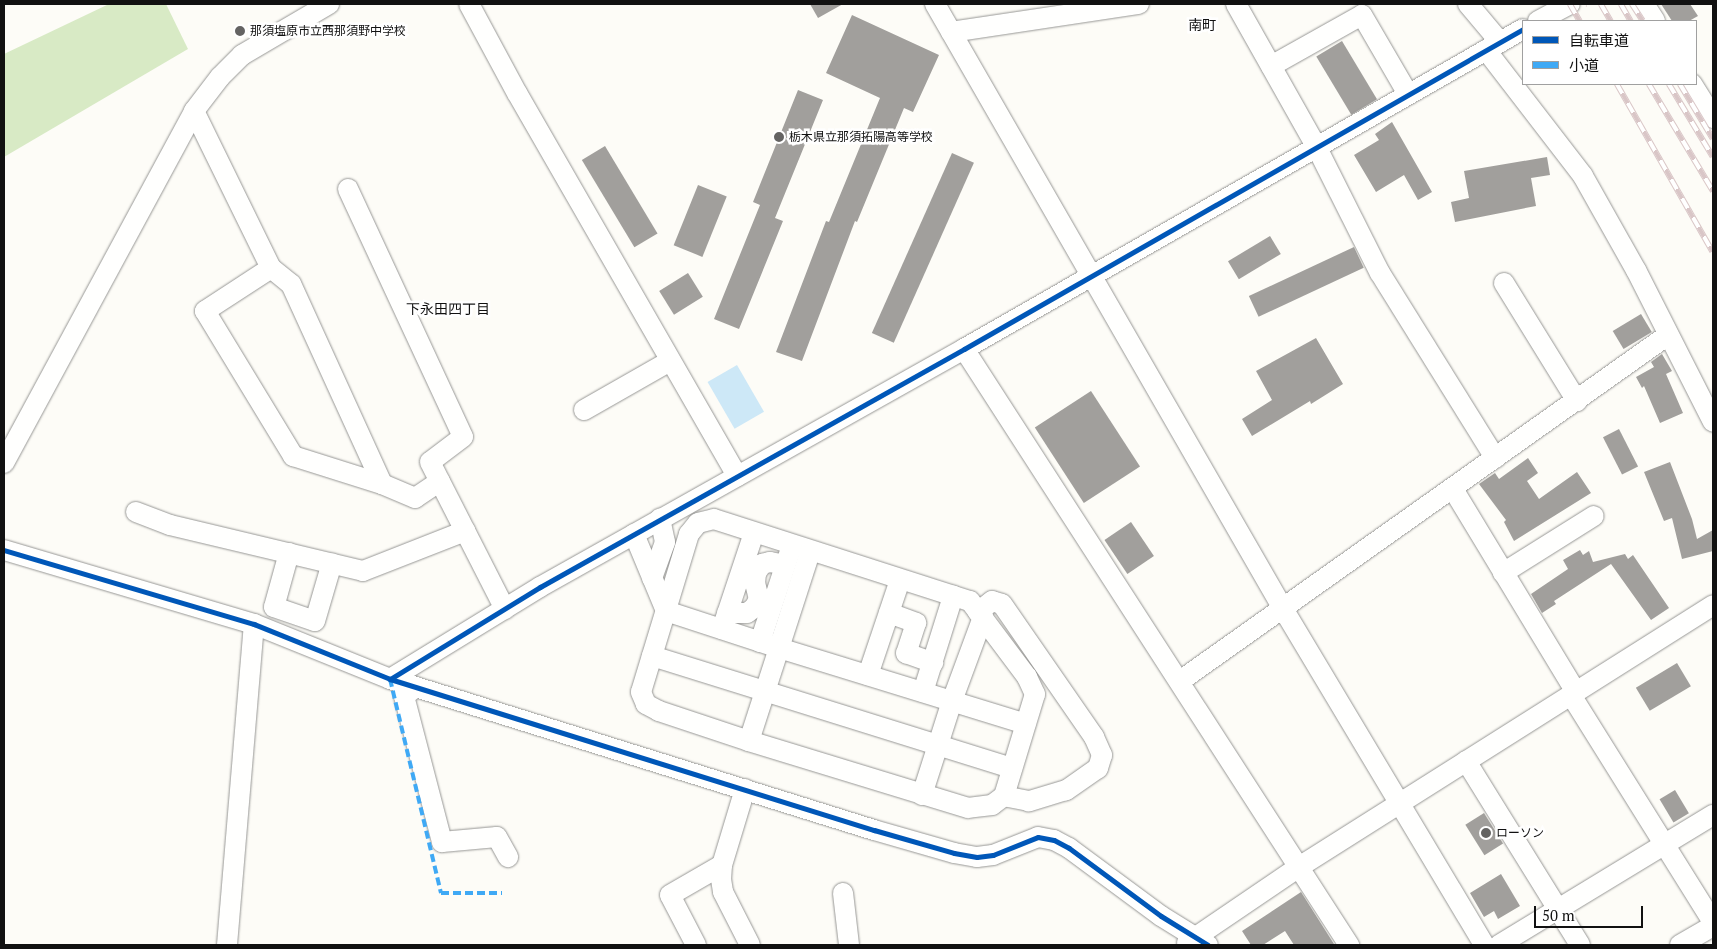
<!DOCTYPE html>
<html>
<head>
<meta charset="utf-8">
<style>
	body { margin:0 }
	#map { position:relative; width:1717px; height:949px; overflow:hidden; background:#fdfcf7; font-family:"PT Serif","Noto Sans JP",serif }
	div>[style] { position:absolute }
	.forest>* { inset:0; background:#d8eac5 }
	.water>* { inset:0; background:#cde8f7; transform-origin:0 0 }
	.building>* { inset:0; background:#a19f9c; transform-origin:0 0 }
	.roads { filter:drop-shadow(0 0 1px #979795) drop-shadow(0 0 1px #979795) }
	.minor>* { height:20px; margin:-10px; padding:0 10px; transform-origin:10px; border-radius:10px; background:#fffffe }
	.rail>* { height:5.5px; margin-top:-2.75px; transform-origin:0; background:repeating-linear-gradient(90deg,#fff 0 11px,#d9c6c7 0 22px); box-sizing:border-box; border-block:1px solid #d9c6c7 }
	.quiet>* { height:4px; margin-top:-2px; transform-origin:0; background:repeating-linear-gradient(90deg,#3fa9f5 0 8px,transparent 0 12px) }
	.cycleway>* { height:5px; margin:-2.5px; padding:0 2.5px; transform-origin:2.5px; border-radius:2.5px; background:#0057b8 }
	.dots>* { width:14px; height:14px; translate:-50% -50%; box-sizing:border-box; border:2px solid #fff; border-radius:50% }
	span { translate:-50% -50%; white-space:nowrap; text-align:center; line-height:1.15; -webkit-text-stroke:5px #fff; paint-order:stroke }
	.poi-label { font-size:12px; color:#111 }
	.left { translate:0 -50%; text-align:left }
	.neighbourhood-label { font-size:14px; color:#111 }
	.frame { position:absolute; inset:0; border:5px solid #111; pointer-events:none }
	.legend { position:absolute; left:1522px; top:20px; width:175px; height:65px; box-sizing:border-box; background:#fff; border:1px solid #a0a0a0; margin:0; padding:6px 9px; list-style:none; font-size:15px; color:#111 }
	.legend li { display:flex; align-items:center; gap:10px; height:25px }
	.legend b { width:25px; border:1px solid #a0a0a0 }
	.scale { position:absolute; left:1534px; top:906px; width:109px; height:22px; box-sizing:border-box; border:2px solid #111; border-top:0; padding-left:6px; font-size:15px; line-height:18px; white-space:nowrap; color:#111; -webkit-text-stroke:4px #fff; paint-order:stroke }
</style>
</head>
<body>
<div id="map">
	<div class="forest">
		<i style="clip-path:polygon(109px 4px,166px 4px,188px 49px,4px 157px,4px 54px)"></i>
	</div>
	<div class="water">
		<i style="left:737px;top:365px;width:54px;height:34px;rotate:60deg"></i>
	</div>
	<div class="building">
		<i style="clip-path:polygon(810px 4px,843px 4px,818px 18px)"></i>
		<i style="clip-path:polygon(1661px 4px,1690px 4px,1698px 16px,1689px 21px,1672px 21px)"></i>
		<i style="clip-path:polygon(852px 15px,939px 55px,913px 112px,904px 108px,857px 222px,855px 221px,802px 361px,776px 352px,826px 221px,829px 222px,880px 98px,826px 73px)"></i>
		<i style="left:1342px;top:41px;width:68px;height:30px;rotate:59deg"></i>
		<i style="clip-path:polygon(798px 90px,823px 100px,775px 218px,783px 221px,739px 329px,714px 319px,760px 205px,753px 202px)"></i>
		<i style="clip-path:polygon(1392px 122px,1432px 192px,1418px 200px,1404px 175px,1376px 192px,1354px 155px,1379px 140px,1375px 134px)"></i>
		<i style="left:605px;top:146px;width:102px;height:27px;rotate:59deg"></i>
		<i style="left:952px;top:153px;width:24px;height:197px;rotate:24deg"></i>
		<i style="clip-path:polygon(1547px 157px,1550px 175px,1531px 178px,1536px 206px,1455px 222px,1451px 202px,1469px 198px,1464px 171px)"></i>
		<i style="left:698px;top:185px;width:31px;height:65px;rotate:22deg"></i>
		<i style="left:1270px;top:236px;width:21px;height:49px;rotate:59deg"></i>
		<i style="left:1354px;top:247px;width:23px;height:116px;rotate:65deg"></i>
		<i style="left:688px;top:273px;width:28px;height:34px;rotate:58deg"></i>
		<i style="left:1641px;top:314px;width:21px;height:33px;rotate:59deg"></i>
		<i style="clip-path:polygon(1316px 338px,1343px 384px,1311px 404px,1310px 401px,1252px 436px,1242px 419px,1272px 400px,1256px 371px)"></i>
		<i style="clip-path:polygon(1662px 354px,1672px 371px,1666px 374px,1683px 413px,1660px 423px,1644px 386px,1642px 388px,1636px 377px,1654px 367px,1651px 362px)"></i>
		<i style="left:1091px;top:391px;width:90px;height:67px;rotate:57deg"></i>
		<i style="left:1619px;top:429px;width:42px;height:18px;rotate:63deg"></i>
		<i style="clip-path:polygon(1528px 458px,1538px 473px,1527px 481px,1539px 499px,1577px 472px,1591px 493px,1514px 541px,1504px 522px,1506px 520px,1479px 484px,1495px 473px,1499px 479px)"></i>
		<i style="clip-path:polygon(1670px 462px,1692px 519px,1697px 539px,1713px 530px,1713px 551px,1682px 559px,1672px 518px,1664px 521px,1644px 472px)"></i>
		<i style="left:1131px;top:522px;width:41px;height:32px;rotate:56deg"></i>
		<i style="clip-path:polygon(1580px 550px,1583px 555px,1589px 551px,1593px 562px,1625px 554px,1628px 559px,1633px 555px,1669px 608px,1651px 620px,1611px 564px,1554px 601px,1556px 604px,1542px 613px,1531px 594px,1568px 569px,1563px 560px)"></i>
		<i style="left:1677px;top:663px;width:27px;height:48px;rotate:59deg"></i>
		<i style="left:1675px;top:790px;width:27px;height:18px;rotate:59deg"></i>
		<i style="left:1484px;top:813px;width:36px;height:22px;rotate:58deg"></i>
		<i style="clip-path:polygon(1501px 874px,1520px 906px,1498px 919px,1494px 911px,1484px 917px,1470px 893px)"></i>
		<i style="clip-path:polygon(1301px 892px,1334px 944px,1294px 945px,1285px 931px,1263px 945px,1251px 945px,1242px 931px)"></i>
	</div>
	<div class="roads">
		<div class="minor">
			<i style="left:469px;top:4px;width:101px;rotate:61.7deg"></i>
			<i style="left:517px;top:93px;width:442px;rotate:60.1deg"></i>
			<i style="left:935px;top:4px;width:696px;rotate:60.08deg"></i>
			<i style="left:1282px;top:607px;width:394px;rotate:59.1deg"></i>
			<i style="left:1236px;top:4px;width:165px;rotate:60.6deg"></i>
			<i style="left:1317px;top:148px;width:140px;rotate:63.3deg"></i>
			<i style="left:1380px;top:273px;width:218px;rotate:58.1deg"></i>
			<i style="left:1468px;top:4px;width:50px;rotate:49.9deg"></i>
			<i style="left:1644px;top:4px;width:20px;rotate:57deg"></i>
			<i style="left:1538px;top:21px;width:36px;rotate:-28deg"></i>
			<i style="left:951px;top:32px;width:190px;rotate:-8.5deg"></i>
			<i style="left:1486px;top:50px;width:159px;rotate:52.4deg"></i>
			<i style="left:1583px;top:176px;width:108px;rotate:60.6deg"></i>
			<i style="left:1636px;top:270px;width:170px;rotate:63.1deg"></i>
			<i style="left:1271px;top:66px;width:104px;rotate:-29.3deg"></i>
			<i style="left:1362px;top:15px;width:91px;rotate:59.8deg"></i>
			<i style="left:1692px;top:84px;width:40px;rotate:58deg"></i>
			<i style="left:194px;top:111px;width:175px;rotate:63.9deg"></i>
			<i style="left:271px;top:268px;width:26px;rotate:39deg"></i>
			<i style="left:291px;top:284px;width:220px;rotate:65.5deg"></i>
			<i style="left:348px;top:189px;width:273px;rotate:65.1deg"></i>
			<i style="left:463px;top:437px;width:41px;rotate:142.9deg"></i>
			<i style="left:430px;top:462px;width:165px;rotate:63deg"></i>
			<i style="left:271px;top:268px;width:79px;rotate:146.9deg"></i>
			<i style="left:205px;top:311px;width:170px;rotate:58.7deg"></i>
			<i style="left:293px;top:456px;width:93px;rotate:17.5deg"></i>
			<i style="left:382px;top:484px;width:36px;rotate:23deg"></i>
			<i style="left:415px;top:498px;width:30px;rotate:-34deg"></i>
			<i style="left:1504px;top:283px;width:139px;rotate:58.3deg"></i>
			<i style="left:964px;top:349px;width:710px;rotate:57.14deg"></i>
			<i style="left:584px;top:410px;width:99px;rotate:-29.7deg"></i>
			<i style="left:4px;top:463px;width:400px;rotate:-61.6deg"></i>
			<i style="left:194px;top:111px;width:43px;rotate:-52.6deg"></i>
			<i style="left:220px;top:77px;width:31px;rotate:-45deg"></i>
			<i style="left:242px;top:55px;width:101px;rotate:-30.4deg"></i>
			<i style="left:1453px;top:489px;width:237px;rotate:58.8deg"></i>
			<i style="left:136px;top:512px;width:36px;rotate:21deg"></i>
			<i style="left:170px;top:525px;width:198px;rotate:13.4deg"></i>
			<i style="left:363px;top:571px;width:110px;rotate:-21.4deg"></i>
			<i style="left:714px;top:519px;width:269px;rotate:17.8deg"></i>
			<i style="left:970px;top:601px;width:95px;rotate:53.1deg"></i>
			<i style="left:1027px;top:677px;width:19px;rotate:65deg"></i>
			<i style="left:1035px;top:694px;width:107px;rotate:106.9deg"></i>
			<i style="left:1004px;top:796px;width:15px;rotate:143deg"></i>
			<i style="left:992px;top:805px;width:24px;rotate:173deg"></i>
			<i style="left:968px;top:808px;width:229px;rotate:-163deg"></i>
			<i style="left:749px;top:741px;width:95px;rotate:-161.6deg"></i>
			<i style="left:659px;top:711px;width:15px;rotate:-152deg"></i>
			<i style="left:646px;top:704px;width:13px;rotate:-113deg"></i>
			<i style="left:641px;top:692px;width:165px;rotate:-73.1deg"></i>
			<i style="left:689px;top:534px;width:14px;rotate:-51deg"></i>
			<i style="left:698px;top:523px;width:16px;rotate:-14deg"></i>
			<i style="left:634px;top:534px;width:83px;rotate:67.4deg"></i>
			<i style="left:666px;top:611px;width:119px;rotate:18.1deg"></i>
			<i style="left:779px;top:648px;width:258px;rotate:17.1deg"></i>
			<i style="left:4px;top:550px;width:261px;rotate:16.5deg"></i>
			<i style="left:254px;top:624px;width:147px;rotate:22deg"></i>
			<i style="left:390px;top:679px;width:507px;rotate:17.33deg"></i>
			<i style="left:874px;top:830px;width:83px;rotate:16deg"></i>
			<i style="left:954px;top:853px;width:23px;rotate:10deg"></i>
			<i style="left:977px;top:857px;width:16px;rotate:-7deg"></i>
			<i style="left:993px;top:855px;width:48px;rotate:-21.8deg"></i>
			<i style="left:1038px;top:837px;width:16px;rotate:11deg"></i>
			<i style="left:1054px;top:840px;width:17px;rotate:28deg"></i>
			<i style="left:1069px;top:848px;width:114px;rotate:36.5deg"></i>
			<i style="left:1161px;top:916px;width:55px;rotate:31.7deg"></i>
			<i style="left:289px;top:553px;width:56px;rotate:105.5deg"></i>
			<i style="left:274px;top:607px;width:43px;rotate:18.9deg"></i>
			<i style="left:315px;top:621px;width:60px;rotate:-73.7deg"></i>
			<i style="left:1503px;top:573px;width:107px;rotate:-32.1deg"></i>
			<i style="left:652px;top:578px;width:38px;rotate:-70deg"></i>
			<i style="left:665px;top:542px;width:24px;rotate:-102deg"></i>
			<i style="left:978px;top:612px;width:18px;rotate:-38deg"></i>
			<i style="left:992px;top:601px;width:10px;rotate:17deg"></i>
			<i style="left:1002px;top:604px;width:162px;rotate:55.3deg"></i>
			<i style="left:1094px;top:737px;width:20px;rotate:66deg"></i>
			<i style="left:1102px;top:755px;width:14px;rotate:107deg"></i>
			<i style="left:1098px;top:768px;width:39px;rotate:145deg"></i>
			<i style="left:1066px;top:790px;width:39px;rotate:163deg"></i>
			<i style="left:1029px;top:801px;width:25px;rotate:-169deg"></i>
			<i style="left:727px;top:613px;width:20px"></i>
			<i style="left:747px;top:613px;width:9px;rotate:-36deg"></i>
			<i style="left:754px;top:608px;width:10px;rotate:-61deg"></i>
			<i style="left:759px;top:599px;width:16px;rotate:-104deg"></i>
			<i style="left:755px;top:583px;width:10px;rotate:-84deg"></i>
			<i style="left:756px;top:573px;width:11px;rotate:-56deg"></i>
			<i style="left:762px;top:564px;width:8px;rotate:-14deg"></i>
			<i style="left:770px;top:562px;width:15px;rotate:11deg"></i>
			<i style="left:889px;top:613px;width:29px;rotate:20deg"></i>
			<i style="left:916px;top:623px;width:32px;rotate:108deg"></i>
			<i style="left:906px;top:653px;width:29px;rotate:20deg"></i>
			<i style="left:722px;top:629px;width:101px;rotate:-71.6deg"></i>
			<i style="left:760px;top:642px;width:102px;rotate:-71.7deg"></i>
			<i style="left:652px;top:656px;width:377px;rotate:17.3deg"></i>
			<i style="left:868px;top:675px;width:100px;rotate:-71.4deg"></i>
			<i style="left:390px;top:679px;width:176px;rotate:-31.5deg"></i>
			<i style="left:540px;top:587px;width:486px;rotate:-29.3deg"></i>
			<i style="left:964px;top:349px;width:644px;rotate:-29.79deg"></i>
			<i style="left:1180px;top:681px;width:598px;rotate:-35.34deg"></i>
			<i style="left:416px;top:687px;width:15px;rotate:143deg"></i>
			<i style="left:404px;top:696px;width:151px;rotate:75.4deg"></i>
			<i style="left:442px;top:842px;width:55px;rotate:-5.2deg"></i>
			<i style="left:497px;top:837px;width:23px;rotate:61deg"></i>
			<i style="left:923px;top:692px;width:101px;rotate:-72.6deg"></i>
			<i style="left:1571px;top:695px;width:268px;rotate:58deg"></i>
			<i style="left:749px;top:741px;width:199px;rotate:-72.1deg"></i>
			<i style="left:1466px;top:761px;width:216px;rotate:58.2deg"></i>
			<i style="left:745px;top:789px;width:79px;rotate:106.8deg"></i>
			<i style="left:722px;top:865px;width:14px;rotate:94deg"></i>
			<i style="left:721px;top:879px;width:13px;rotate:81deg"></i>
			<i style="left:723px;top:892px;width:59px;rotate:63deg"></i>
			<i style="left:922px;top:795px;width:99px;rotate:-72.3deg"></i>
			<i style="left:952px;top:701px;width:90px;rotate:-69.7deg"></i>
			<i style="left:843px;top:893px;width:52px;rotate:83.4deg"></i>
			<i style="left:1187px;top:943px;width:135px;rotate:-34.2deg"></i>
			<i style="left:1299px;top:867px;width:490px;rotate:-32.3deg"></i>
			<i style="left:227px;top:945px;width:322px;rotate:-85.2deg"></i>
			<i style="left:696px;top:945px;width:56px;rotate:-117.5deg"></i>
			<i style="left:670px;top:895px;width:60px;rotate:-30deg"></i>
			<i style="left:1499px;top:945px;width:250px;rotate:-31.3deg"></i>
			<i style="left:1680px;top:945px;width:38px;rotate:-30deg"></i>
		</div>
	</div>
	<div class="rail">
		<i style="left:1570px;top:4px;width:20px;rotate:60deg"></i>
		<i style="left:1588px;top:4px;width:1px;rotate:45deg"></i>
		<i style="left:1601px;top:4px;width:20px;rotate:60deg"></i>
		<i style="left:1621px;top:4px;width:20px;rotate:60deg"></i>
		<i style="left:1632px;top:4px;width:20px;rotate:57deg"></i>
		<i style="left:1617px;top:84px;width:193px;rotate:60.3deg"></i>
		<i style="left:1649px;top:84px;width:125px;rotate:59.1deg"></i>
		<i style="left:1669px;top:84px;width:85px;rotate:58.9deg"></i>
		<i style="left:1680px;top:84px;width:64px;rotate:59deg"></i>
	</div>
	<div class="quiet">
		<i style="left:390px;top:679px;width:220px;rotate:76.6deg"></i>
		<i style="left:441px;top:893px;width:61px"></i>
	</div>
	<div class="cycleway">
		<i style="left:4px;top:550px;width:261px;rotate:16.5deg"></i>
		<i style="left:254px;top:624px;width:147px;rotate:22deg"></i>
		<i style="left:390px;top:679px;width:507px;rotate:17.33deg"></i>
		<i style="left:874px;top:830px;width:83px;rotate:16deg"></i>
		<i style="left:954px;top:853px;width:23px;rotate:10deg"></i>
		<i style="left:977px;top:857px;width:16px;rotate:-7deg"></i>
		<i style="left:993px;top:855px;width:48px;rotate:-21.8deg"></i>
		<i style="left:1038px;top:837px;width:16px;rotate:11deg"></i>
		<i style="left:1054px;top:840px;width:17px;rotate:28deg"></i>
		<i style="left:1069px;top:848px;width:114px;rotate:36.5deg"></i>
		<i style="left:1161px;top:916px;width:55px;rotate:31.7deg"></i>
		<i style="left:390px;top:679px;width:176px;rotate:-31.5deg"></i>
		<i style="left:540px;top:587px;width:486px;rotate:-29.3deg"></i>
		<i style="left:964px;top:349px;width:644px;rotate:-29.79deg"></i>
	</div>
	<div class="dots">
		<i style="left:240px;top:31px;background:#646362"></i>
		<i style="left:779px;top:137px;background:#646362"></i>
		<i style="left:1486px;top:833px;background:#646362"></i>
	</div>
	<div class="poi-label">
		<span class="left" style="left:250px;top:31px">那須塩原市立西那須野中学校</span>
		<span class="left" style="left:789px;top:137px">栃木県立那須拓陽高等学校</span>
		<span class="left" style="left:1496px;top:833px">ローソン</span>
	</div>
	<div class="neighbourhood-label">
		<span style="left:1202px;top:25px">南町</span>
		<span style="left:448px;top:309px">下永田四丁目</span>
	</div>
	<div class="frame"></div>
	<ul class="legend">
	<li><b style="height:6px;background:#0057b8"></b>自転車道</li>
	<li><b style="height:6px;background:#3fa9f5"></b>小道</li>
	</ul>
	<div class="scale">50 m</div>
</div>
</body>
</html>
